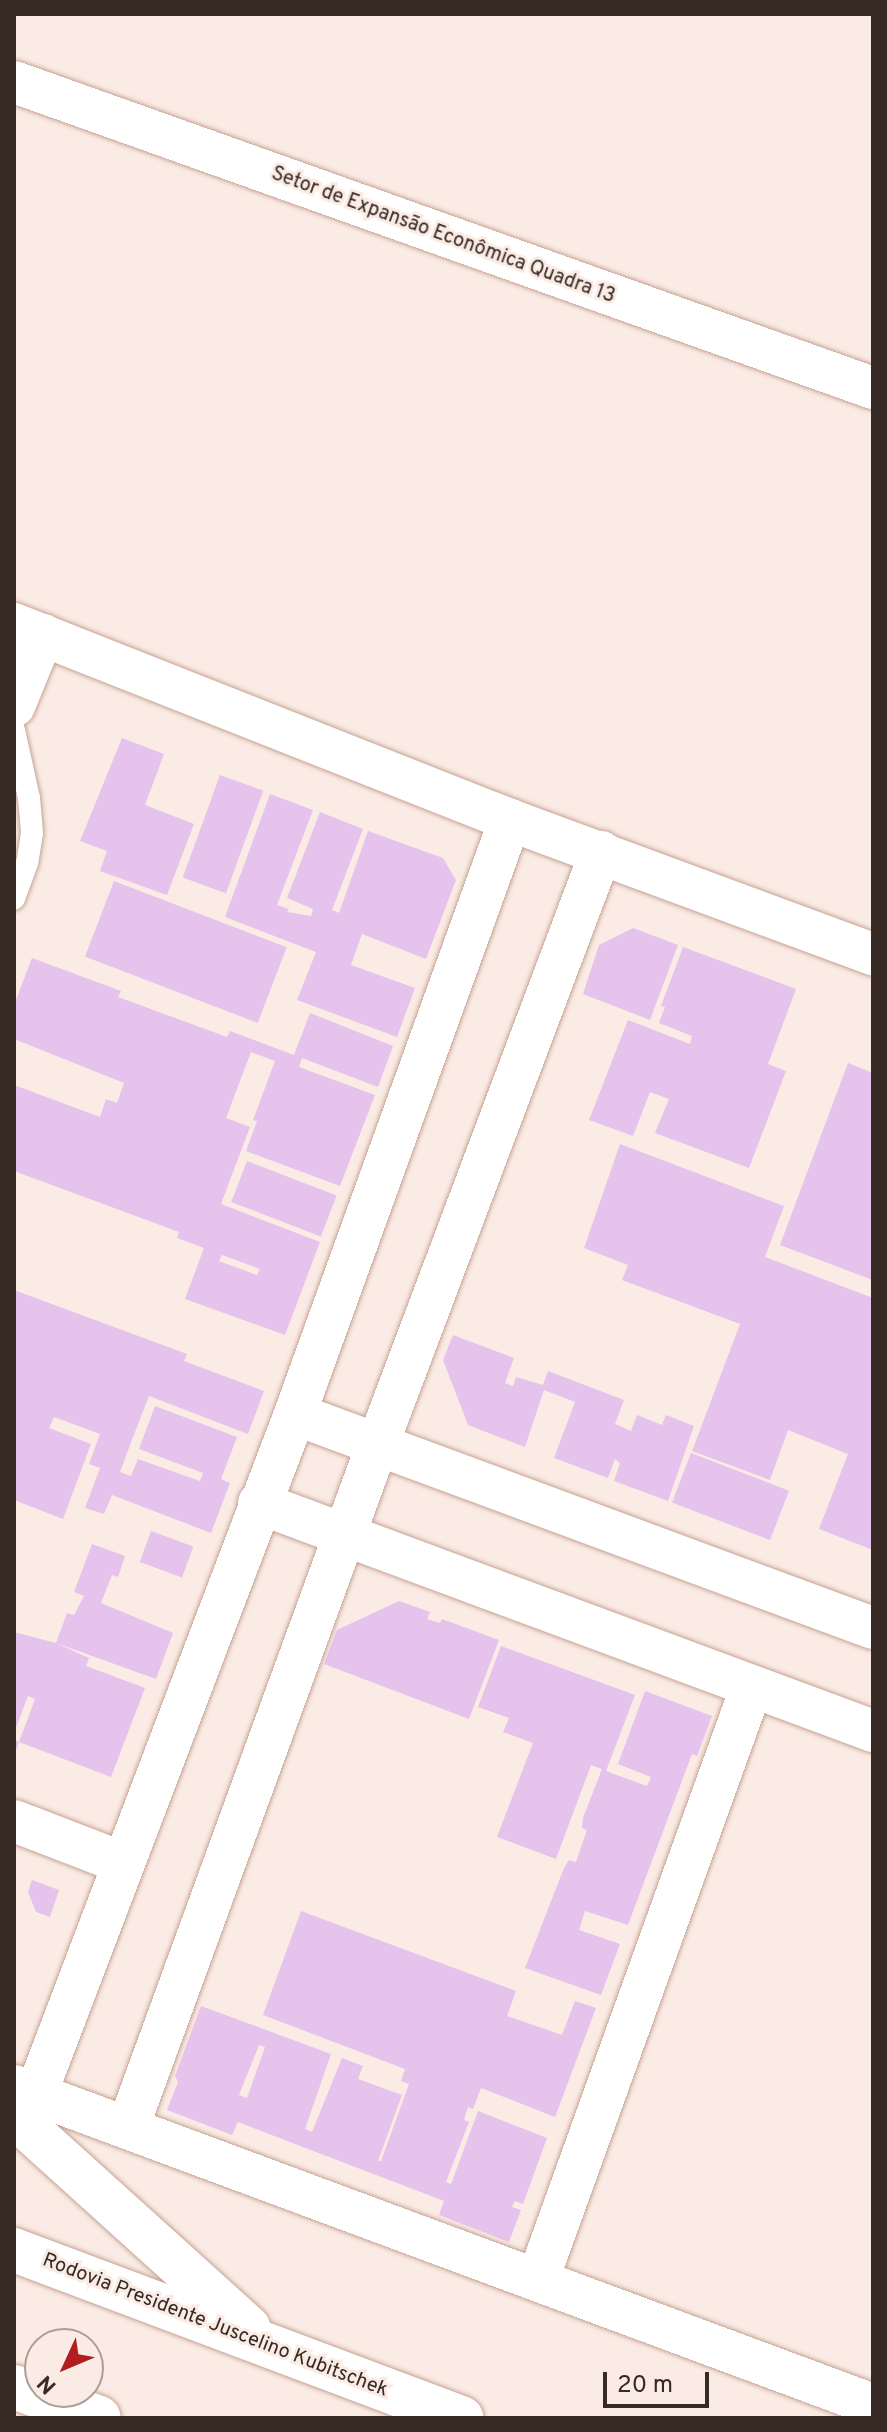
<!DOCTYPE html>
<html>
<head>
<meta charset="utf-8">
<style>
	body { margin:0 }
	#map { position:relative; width:887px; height:2432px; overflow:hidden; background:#faebe4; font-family:Overpass,sans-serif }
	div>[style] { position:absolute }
	.building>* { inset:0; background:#e5c3ed; transform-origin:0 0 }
	.roads { filter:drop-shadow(0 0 2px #c6a394) drop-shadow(0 0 2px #c6a394) }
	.lane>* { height:22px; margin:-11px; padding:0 11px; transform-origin:11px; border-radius:11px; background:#fff }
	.street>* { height:42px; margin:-21px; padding:0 21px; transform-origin:21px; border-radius:21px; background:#fff }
	.highway>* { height:44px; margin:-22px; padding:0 22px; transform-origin:22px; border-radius:22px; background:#fff }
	span { translate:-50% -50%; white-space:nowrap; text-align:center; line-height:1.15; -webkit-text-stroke:6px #faebe4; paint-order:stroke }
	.street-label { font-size:20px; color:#372923 }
	.frame { position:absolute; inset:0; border:16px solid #372923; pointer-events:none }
	.north { position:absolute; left:24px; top:2328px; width:80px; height:80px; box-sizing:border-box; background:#faebe4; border:2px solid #ac9d97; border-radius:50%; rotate:226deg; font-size:22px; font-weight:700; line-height:32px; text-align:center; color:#372923 }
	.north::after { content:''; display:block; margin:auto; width:28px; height:36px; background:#b01e21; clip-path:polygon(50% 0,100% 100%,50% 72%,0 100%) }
	.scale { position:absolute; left:603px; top:2372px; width:106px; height:36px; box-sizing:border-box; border:4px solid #372923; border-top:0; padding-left:10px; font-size:24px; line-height:28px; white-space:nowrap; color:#372923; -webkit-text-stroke:6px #faebe4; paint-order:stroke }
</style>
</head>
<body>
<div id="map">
	<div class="building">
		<i style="clip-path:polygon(122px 738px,164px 754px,145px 805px,194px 824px,167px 895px,100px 871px,107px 851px,80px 841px)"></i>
		<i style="left:220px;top:775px;width:46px;height:109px;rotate:20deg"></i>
		<i style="clip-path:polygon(270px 794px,313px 810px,277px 905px,289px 909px,287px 912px,311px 916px,313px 909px,287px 898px,320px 812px,363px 829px,332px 910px,339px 913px,368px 831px,443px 858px,456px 880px,426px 959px,362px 934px,351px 965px,415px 988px,397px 1037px,297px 1000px,316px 952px,225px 917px)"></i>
		<i style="left:114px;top:881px;width:185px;height:81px;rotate:21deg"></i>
		<i style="clip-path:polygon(633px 928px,678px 945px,650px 1020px,583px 994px,599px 945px)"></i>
		<i style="clip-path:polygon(683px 947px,796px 989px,768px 1064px,786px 1071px,749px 1168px,655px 1133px,669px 1099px,650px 1092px,633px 1136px,589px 1120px,628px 1020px,690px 1044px,692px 1036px,659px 1023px,665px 1007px,661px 1006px)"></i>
		<i style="clip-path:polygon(evenodd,32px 958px,121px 991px,118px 997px,227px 1037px,230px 1031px,294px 1055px,310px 1013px,393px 1046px,378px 1087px,302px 1058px,299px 1067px,375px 1095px,340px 1186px,246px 1151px,257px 1121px,253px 1120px,275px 1061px,251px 1052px,226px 1118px,250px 1127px,221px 1204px,320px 1242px,285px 1335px,185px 1299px,204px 1248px,177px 1238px,179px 1232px,14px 1171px,14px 1085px,100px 1117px,106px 1099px,117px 1103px,124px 1083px,14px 1039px,14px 1005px,32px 958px,222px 1255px,260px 1269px,257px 1275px,219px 1261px,222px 1255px)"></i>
		<i style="clip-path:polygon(848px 1063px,873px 1073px,873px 1283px,870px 1279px,780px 1245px)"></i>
		<i style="clip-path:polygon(620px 1144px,784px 1206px,765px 1257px,873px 1298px,873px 1550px,819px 1529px,848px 1454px,788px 1430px,770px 1480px,692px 1451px,740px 1324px,622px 1280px,628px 1265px,584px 1248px)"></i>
		<i style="left:247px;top:1161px;width:96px;height:44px;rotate:21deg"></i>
		<i style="clip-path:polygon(14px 1290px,187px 1354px,184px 1361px,264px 1391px,248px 1434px,149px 1396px,133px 1437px,120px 1472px,131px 1476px,138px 1459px,200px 1481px,203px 1473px,139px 1449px,155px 1406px,237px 1437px,221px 1479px,230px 1483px,211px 1533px,112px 1495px,104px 1514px,85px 1508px,100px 1468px,89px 1464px,100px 1434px,54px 1417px,49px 1428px,91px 1444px,63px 1519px,14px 1500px)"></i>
		<i style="clip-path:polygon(453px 1335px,514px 1358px,505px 1383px,513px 1386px,516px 1377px,543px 1385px,548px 1371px,624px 1400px,615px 1424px,631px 1431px,637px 1415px,662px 1425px,666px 1415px,694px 1426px,668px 1501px,614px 1481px,620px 1463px,615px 1459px,608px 1478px,554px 1458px,575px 1402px,544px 1390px,525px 1447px,468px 1425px,443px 1360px)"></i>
		<i style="left:691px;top:1453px;width:105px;height:53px;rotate:21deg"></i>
		<i style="left:151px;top:1531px;width:45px;height:33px;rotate:20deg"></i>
		<i style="clip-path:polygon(92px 1544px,125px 1556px,118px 1577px,112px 1575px,101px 1603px,173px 1633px,156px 1679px,56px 1643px,89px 1658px,86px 1666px,145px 1688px,111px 1777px,19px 1742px,14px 1756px,14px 1740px,19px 1742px,35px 1699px,28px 1696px,14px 1733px,14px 1632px,56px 1643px,67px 1613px,74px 1615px,84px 1596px,74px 1592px)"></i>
		<i style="clip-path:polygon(399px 1601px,430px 1612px,427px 1619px,440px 1623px,442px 1619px,499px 1640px,469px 1719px,324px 1664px,337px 1630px)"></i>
		<i style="clip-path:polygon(501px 1646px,635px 1695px,606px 1771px,647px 1786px,651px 1777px,618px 1764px,645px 1691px,712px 1716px,697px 1756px,692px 1754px,628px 1925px,585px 1911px,579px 1930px,620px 1944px,601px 1995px,525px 1968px,564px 1868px,569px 1860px,576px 1862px,587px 1830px,582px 1828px,583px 1818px,602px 1769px,591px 1765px,556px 1859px,497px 1837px,533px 1743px,503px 1732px,509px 1718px,478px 1707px)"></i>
		<i style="clip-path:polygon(32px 1880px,59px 1890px,50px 1917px,36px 1912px,28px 1892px)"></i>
		<i style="clip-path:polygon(evenodd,301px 1911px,516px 1991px,507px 2016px,562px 2035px,575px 2001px,596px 2008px,555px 2117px,481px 2088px,473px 2109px,468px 2107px,464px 2120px,469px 2122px,446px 2182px,451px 2184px,478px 2111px,547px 2138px,523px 2204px,515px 2201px,512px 2207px,521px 2210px,509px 2242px,439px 2215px,444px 2201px,238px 2122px,232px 2135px,167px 2110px,178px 2082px,175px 2076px,201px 2006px,331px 2054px,305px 2129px,312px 2132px,342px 2058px,363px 2066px,358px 2079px,402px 2095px,378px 2161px,381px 2161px,409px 2084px,401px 2081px,405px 2069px,263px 2015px,301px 1911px,259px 2045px,265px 2047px,247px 2098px,239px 2095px,259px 2045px)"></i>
	</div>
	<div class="roads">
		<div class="lane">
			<i style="left:14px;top:730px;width:70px;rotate:77.6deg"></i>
			<i style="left:29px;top:798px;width:35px;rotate:85deg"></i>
			<i style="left:32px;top:833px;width:30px;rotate:99deg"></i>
			<i style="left:27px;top:863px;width:38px;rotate:110deg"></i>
		</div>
		<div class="street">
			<i style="left:14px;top:82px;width:912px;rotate:19.61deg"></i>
			<i style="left:14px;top:624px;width:533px;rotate:21.56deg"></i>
			<i style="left:510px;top:820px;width:387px;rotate:20.3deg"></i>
			<i style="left:14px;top:706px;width:77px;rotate:-67.8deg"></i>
			<i style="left:295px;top:1414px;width:616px;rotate:20.32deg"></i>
			<i style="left:259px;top:1503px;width:655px;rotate:20.37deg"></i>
			<i style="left:14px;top:1821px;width:117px;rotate:21.1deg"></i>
			<i style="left:14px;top:2086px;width:916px;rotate:20.37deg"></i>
			<i style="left:36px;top:2094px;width:728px;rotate:-69.15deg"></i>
			<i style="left:295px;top:1414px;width:632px;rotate:-70.1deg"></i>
			<i style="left:128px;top:2127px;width:725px;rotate:-69.92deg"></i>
			<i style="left:377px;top:1446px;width:635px;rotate:-69.34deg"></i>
			<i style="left:538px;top:2279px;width:630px;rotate:-70.16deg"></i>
		</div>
		<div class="highway">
			<i style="left:14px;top:2116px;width:316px;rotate:42.1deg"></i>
			<i style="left:14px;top:2250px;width:478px;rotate:20.6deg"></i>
			<i style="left:14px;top:2387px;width:90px;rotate:20deg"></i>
		</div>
	</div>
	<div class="street-label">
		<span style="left:443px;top:236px;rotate:20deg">Setor de Expansão Econômica Quadra 13</span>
		<span style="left:215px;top:2326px;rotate:21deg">Rodovia Presidente Juscelino Kubitschek</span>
	</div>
	<div class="frame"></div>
	<div class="north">N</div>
	<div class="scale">20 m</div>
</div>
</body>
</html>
